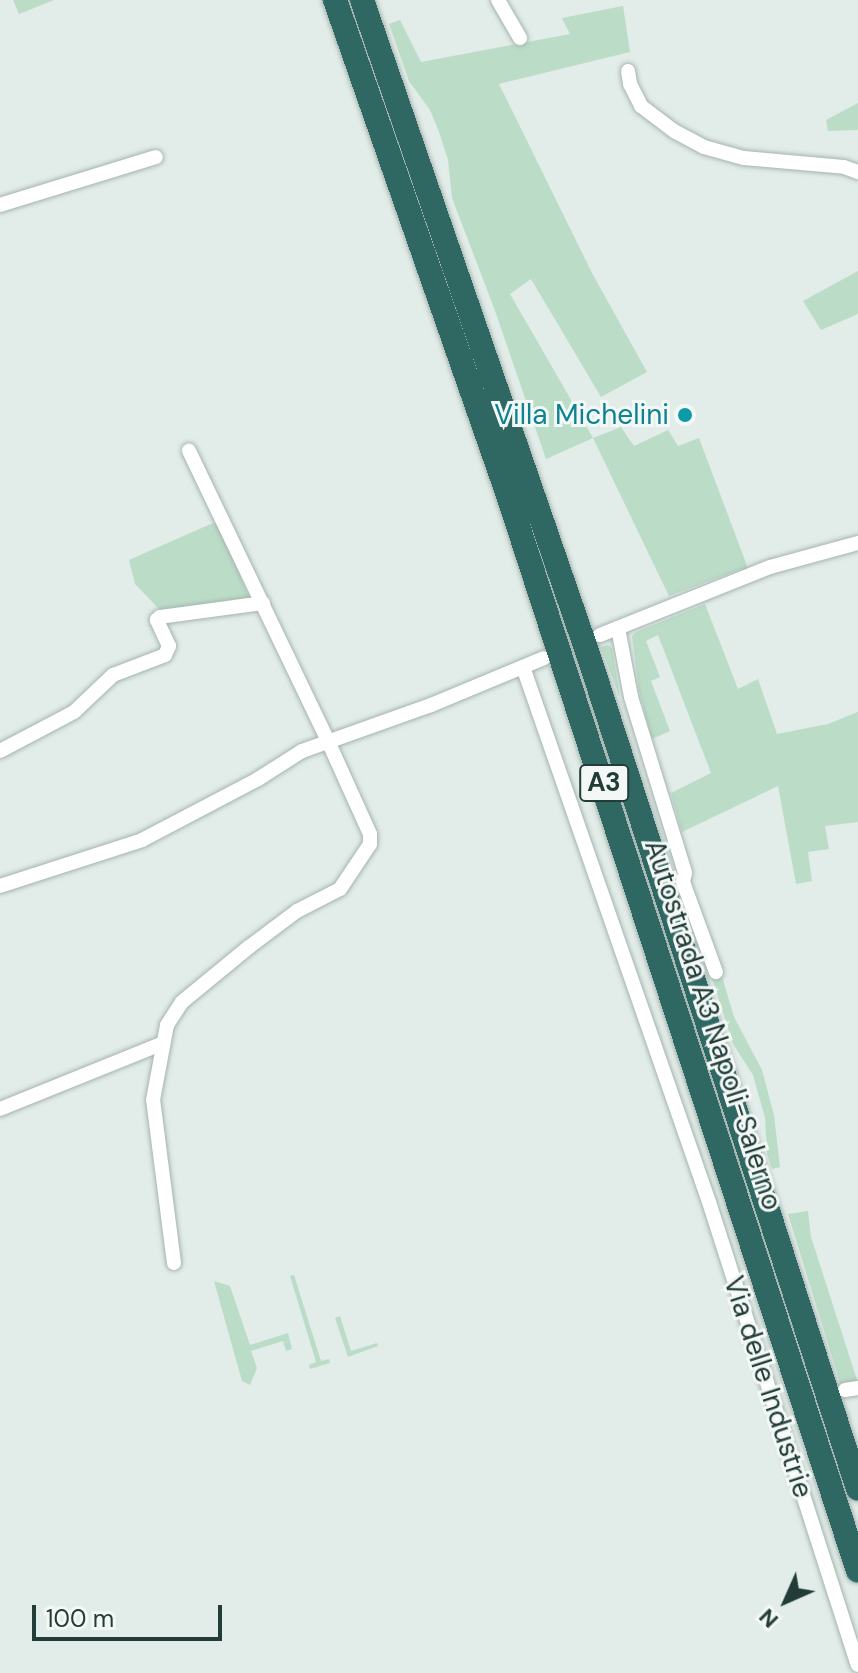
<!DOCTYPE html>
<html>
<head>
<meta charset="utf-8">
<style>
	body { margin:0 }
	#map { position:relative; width:858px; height:1673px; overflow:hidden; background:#e2ece8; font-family:"DM Sans",sans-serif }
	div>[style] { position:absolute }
	.green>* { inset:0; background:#bbddc8 }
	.roads { filter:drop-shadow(0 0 2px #a5b4b0) drop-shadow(0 0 2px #a5b4b0) }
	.street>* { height:14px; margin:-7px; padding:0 7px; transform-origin:7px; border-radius:7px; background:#fff }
	.highway>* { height:24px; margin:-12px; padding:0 12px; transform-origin:12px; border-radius:12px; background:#2f6862 }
	.dots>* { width:22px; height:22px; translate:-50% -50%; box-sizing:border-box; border:4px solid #f3f8f6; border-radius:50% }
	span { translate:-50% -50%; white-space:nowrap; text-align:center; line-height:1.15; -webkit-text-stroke:6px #f3f8f6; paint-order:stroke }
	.shield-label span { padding:2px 6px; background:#f3f8f6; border:2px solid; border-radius:6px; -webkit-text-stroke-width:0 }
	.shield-label { font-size:26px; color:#223d38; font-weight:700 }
	.culture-label { font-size:28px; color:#0d838f }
	.right { translate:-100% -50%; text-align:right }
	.street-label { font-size:28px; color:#223d38 }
	.north { position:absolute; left:746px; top:1561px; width:80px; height:80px; -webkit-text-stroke:6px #f3f8f6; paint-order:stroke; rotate:225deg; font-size:22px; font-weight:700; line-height:32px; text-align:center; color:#223d38 }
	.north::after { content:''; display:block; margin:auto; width:28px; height:36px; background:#223d38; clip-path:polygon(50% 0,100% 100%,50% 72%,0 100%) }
	.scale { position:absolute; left:32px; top:1605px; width:190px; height:36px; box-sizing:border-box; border:4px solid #223d38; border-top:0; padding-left:10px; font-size:24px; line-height:28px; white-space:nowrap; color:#223d38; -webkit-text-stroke:6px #f3f8f6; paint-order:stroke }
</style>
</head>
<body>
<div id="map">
	<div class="green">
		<i style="clip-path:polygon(13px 0,54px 0,19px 14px)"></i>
		<i style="clip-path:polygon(623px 6px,630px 52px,499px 84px,592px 273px,647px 372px,601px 397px,531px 279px,510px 294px,593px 438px,621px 427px,634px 446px,668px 430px,678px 446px,699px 438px,749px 571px,741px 569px,669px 596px,593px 438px,546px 459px,494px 308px,452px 198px,448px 160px,439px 132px,430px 110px,409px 81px,389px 24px,400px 20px,421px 62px,570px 34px,562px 18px)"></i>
		<i style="clip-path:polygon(858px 103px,858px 130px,828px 131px,826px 120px)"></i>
		<i style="clip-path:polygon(858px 271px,858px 314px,821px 330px,803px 301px)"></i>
		<i style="clip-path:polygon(213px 523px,220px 527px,249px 597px,162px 612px,135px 584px,129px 560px)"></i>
		<i style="clip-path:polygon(705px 604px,738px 689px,758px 679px,777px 734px,828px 724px,858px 712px,858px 822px,825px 826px,829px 849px,808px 852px,812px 881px,796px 884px,778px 786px,682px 832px,671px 793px,711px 773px,658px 635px,646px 641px,660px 677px,651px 681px,670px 731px,652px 739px,639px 691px,632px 636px,636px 632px)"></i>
		<i style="clip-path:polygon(608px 645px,612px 648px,620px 698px,601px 647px)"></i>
		<i style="clip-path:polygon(721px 973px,734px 1017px,762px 1070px,774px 1115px,780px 1167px,772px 1169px,767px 1154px,765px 1118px,753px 1075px,733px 1044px,712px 978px)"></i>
		<i style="clip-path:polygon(808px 1211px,811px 1237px,858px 1383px,841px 1386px,788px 1214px)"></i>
		<i style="clip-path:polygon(294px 1275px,321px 1361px,329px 1359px,330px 1363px,310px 1369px,309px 1365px,316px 1362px,290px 1276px)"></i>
		<i style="clip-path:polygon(214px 1281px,230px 1286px,250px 1345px,288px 1333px,292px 1349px,286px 1351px,283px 1341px,251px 1351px,257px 1368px,250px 1385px,242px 1381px)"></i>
		<i style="clip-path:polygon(340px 1316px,351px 1351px,377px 1343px,378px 1346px,348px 1357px,335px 1318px)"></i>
	</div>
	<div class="roads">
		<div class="street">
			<i style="left:498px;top:0;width:44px;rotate:59.9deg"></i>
			<i style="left:628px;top:71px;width:13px;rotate:81deg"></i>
			<i style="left:630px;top:84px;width:25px;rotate:63deg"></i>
			<i style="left:641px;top:106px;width:41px;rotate:37.1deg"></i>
			<i style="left:674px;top:131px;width:34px;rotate:28deg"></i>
			<i style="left:704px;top:147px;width:41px;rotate:15.4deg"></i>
			<i style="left:744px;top:158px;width:100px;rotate:5.1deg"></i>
			<i style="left:844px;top:167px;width:15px;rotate:20deg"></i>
			<i style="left:0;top:205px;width:163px;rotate:-17.1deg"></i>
			<i style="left:618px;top:628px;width:70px;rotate:79.3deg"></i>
			<i style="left:631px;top:697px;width:184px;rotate:72.9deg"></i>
			<i style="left:685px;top:873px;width:9px;rotate:103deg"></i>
			<i style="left:683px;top:882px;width:96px;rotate:69.9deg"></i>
			<i style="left:600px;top:635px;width:183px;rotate:-21.8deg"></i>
			<i style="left:770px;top:567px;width:91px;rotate:-15.3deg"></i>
			<i style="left:523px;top:667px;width:566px;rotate:70.83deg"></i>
			<i style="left:709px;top:1202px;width:486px;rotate:72.2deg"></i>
			<i style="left:0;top:751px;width:84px;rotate:-27.8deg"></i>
			<i style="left:74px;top:712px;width:54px;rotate:-43.5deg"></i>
			<i style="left:113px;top:675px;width:56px;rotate:-21deg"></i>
			<i style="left:165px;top:655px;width:10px;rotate:-66deg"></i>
			<i style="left:169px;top:646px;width:29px;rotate:-115deg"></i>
			<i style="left:157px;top:620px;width:4px;rotate:-45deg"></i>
			<i style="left:160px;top:617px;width:104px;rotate:-7.7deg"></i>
			<i style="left:0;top:886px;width:149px;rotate:-17.9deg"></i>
			<i style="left:142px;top:840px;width:131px;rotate:-27.7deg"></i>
			<i style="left:258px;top:779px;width:52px;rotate:-32.5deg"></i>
			<i style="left:302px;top:751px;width:137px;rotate:-19.6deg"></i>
			<i style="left:431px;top:705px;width:122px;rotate:-22.6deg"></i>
			<i style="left:0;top:1109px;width:176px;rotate:-22deg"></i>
			<i style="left:174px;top:1263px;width:164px;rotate:-97.3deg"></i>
			<i style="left:153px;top:1100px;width:76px;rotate:-79.4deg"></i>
			<i style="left:167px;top:1025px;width:27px;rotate:-57deg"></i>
			<i style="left:182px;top:1002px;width:87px;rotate:-39.4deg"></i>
			<i style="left:249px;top:947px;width:60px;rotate:-36.9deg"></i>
			<i style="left:297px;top:911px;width:48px;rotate:-27.1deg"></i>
			<i style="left:340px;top:889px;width:54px;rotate:-56.3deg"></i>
			<i style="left:370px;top:844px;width:10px;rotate:-90deg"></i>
			<i style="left:370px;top:834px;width:102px;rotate:-114.3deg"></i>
			<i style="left:328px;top:741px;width:322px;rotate:-115.6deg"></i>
			<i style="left:845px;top:1390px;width:13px;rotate:-9deg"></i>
		</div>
		<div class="highway">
			<i style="left:335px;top:0;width:524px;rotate:70.74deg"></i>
			<i style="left:508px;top:495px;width:1131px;rotate:71.98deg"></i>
			<i style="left:362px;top:0;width:695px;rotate:70.94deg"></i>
			<i style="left:589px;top:657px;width:874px;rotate:72.08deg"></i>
		</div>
	</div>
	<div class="dots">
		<i style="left:685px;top:415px;background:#0f9aa8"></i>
	</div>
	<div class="shield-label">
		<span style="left:604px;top:783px">A3</span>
	</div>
	<div class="culture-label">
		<span class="right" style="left:669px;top:415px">Villa Michelini</span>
	</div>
	<div class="street-label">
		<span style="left:713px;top:1025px;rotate:72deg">Autostrada A3 Napoli-Salerno</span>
		<span style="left:768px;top:1387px;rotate:72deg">Via delle Industrie</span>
	</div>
	<div class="north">N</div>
	<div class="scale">100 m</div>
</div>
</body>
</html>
